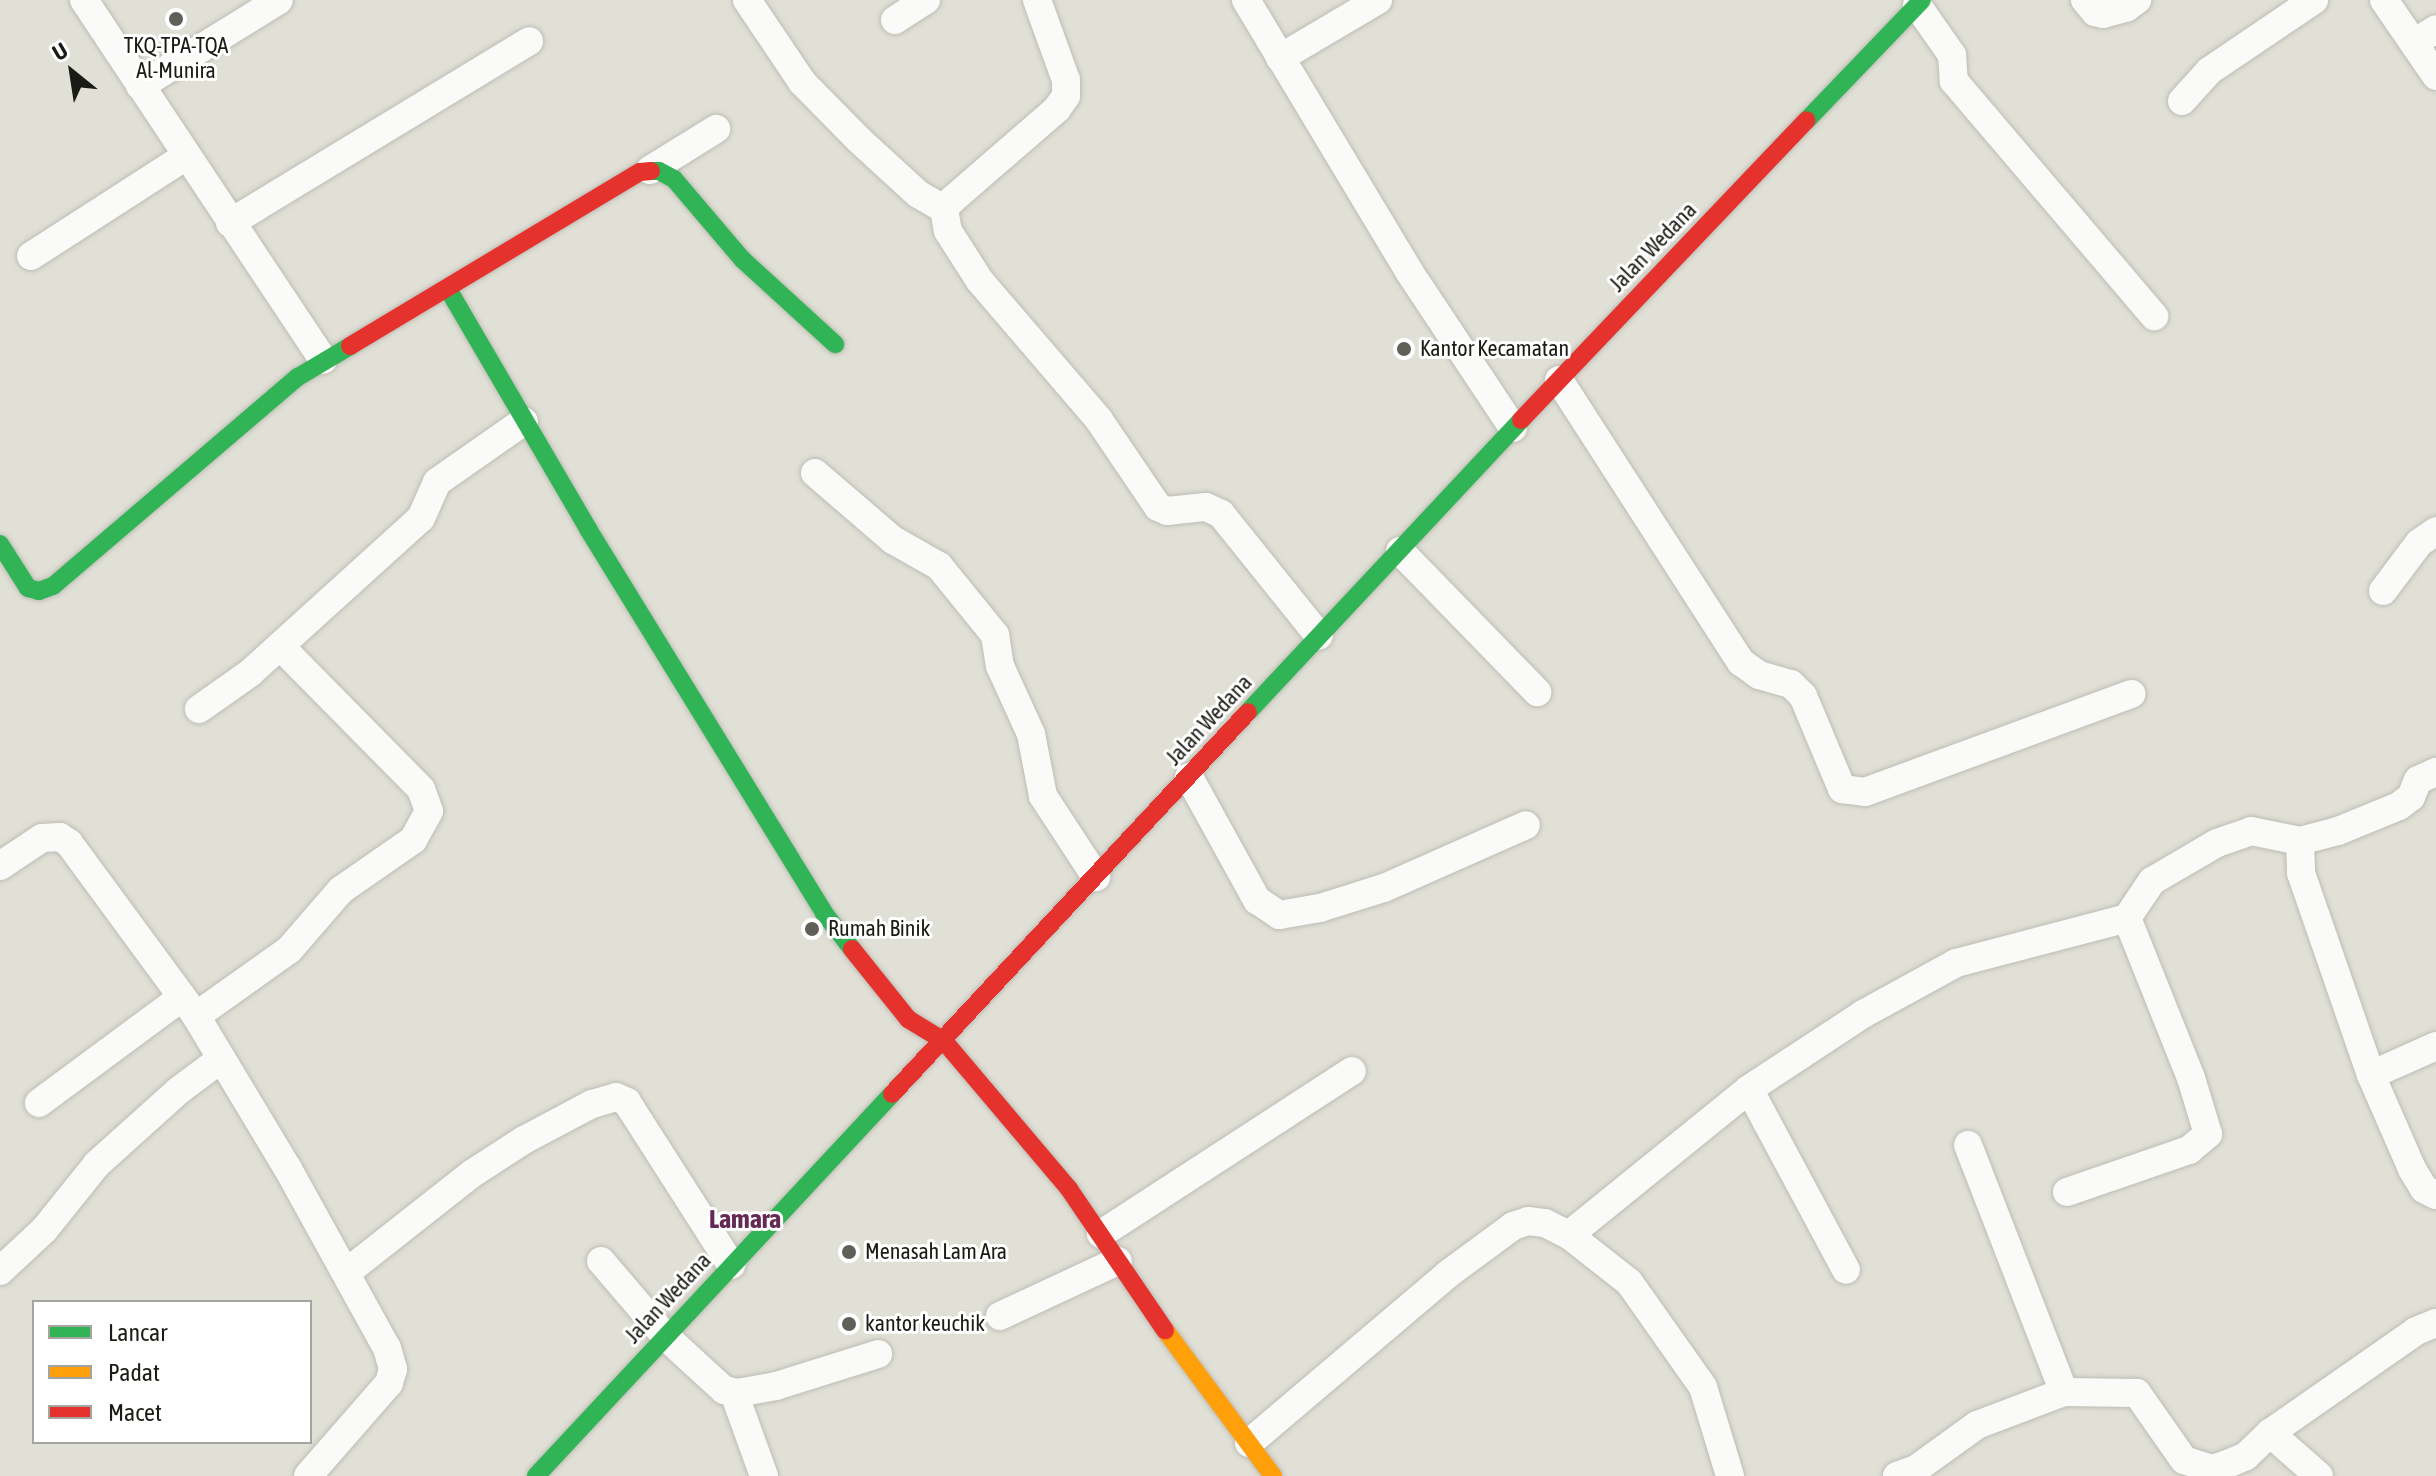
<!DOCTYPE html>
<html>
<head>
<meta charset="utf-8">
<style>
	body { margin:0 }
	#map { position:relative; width:2436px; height:1476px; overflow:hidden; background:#e0e0d6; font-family:"Asap Condensed",sans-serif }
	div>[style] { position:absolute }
	.roads { filter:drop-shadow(0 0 2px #bdbdb6) drop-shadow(0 0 2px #bdbdb6) }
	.street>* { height:28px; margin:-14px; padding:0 14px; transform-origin:14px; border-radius:14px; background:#fafaf9 }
	.fast>* { height:18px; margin:-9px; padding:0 9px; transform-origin:9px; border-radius:9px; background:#30b455 }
	.slow>* { height:18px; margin:-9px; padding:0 9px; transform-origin:9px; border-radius:9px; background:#ff9f0a }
	.jam>* { height:18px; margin:-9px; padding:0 9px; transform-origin:9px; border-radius:9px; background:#e5322d }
	.dots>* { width:22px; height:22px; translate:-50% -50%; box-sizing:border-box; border:4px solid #fff; border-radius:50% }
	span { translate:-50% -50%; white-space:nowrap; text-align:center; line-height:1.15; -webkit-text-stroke:6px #fff; paint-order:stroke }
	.poi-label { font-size:22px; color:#1b1b15 }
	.left { translate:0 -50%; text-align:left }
	.street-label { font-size:22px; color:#1b1b15 }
	.quarter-label { font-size:26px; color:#642a54; font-weight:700 }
	.legend { position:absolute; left:32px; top:1300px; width:280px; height:144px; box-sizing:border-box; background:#fff; border:2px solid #a4a4a1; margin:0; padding:10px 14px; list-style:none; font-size:24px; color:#1b1b15 }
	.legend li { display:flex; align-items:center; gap:16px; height:40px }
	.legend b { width:40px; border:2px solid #a4a4a1 }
	.north { position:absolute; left:32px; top:32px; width:80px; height:80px; -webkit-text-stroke:6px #fff; paint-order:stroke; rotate:330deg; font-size:22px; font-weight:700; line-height:32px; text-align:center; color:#1b1b15 }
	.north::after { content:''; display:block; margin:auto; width:28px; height:36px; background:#1b1b15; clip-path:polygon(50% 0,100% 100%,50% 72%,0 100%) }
</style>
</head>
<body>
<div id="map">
	<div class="roads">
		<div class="street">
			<i style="left:84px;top:0;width:432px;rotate:56.4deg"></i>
			<i style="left:747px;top:0;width:99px;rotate:56.1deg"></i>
			<i style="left:802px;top:82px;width:80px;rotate:45.5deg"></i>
			<i style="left:858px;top:139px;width:81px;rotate:42.5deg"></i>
			<i style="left:918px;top:194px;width:30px;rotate:30deg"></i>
			<i style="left:1037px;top:0;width:85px;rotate:70.1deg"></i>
			<i style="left:1066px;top:80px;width:16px;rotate:90deg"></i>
			<i style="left:1066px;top:96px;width:16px;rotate:125deg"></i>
			<i style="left:1057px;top:109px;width:139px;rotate:139.1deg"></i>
			<i style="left:952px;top:200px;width:12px;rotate:132deg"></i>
			<i style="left:944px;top:209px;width:22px;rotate:80deg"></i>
			<i style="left:948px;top:231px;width:59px;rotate:57.4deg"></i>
			<i style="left:980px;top:281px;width:183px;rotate:49.4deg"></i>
			<i style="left:1099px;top:420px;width:105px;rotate:55.9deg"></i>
			<i style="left:1158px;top:507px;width:10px;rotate:24deg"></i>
			<i style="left:1167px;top:511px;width:39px;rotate:-6deg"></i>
			<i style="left:1206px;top:507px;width:17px;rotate:25deg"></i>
			<i style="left:1221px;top:514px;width:156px;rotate:51.2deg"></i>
			<i style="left:1246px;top:0;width:318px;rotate:59deg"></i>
			<i style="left:1410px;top:273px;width:186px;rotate:56.4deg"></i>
			<i style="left:2085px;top:0;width:16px;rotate:50deg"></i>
			<i style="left:2095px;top:12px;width:8px;rotate:14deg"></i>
			<i style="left:2103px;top:14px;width:24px;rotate:-15deg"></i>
			<i style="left:2126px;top:8px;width:14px;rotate:-36deg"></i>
			<i style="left:2384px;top:0;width:92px;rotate:55.6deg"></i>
			<i style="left:1917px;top:5px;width:61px;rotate:55deg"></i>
			<i style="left:1952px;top:55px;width:26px;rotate:86deg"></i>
			<i style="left:1954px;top:81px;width:309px;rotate:49.6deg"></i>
			<i style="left:895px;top:20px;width:37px;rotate:-33deg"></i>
			<i style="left:2414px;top:43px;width:26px;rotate:-32deg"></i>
			<i style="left:1280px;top:58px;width:114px;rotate:-30.6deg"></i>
			<i style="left:140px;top:86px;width:163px;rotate:-31.7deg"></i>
			<i style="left:2182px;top:101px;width:40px;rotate:-48deg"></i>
			<i style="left:2209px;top:71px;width:127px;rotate:-34.1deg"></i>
			<i style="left:650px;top:170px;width:78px;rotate:-31.8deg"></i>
			<i style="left:230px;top:223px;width:350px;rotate:-31.3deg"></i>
			<i style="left:31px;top:256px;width:184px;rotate:-32.8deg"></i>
			<i style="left:1559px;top:380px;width:336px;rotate:57.2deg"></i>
			<i style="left:1741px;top:662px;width:22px;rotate:36deg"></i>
			<i style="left:1759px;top:675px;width:33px;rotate:16deg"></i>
			<i style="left:1791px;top:684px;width:17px;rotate:45deg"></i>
			<i style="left:1803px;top:696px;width:101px;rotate:67.2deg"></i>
			<i style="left:1842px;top:789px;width:23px;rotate:7deg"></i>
			<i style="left:1865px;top:792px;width:284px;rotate:-20.2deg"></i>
			<i style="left:815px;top:473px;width:103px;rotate:40.7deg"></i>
			<i style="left:893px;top:540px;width:53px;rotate:29.5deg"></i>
			<i style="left:939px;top:566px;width:89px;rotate:50.9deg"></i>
			<i style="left:995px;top:635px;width:31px;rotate:81deg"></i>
			<i style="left:1000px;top:666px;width:75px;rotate:65.5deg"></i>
			<i style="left:1031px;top:734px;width:63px;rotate:79deg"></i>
			<i style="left:1043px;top:796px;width:97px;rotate:56.8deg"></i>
			<i style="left:1400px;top:551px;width:197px;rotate:45.8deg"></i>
			<i style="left:2383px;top:591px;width:60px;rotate:-53.1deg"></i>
			<i style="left:2419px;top:543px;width:21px;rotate:-35deg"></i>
			<i style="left:199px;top:709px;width:62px;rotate:-35.2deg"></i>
			<i style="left:250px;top:673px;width:231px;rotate:-42.2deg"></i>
			<i style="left:421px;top:518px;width:39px;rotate:-66deg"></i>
			<i style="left:437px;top:482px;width:106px;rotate:-35deg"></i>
			<i style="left:1189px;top:777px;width:141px;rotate:61.1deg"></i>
			<i style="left:1257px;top:900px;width:27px;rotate:34deg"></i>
			<i style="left:1279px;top:915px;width:42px;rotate:-9.7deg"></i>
			<i style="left:1320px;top:908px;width:67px;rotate:-17.4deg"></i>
			<i style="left:1384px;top:888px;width:155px;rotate:-23.9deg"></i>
			<i style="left:2300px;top:841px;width:32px;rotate:88deg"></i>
			<i style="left:2301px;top:873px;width:214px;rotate:70.9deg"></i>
			<i style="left:2371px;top:1075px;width:103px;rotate:66.4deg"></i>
			<i style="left:2412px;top:1169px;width:23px;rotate:59deg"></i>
			<i style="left:2424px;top:1189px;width:13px;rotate:27deg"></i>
			<i style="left:0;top:866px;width:50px;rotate:-33.7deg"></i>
			<i style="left:42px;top:838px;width:18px;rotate:-3deg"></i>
			<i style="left:60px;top:837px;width:11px;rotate:34deg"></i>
			<i style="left:69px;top:843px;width:215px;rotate:53.7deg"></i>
			<i style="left:196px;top:1016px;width:179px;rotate:59deg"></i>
			<i style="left:288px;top:1169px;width:205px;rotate:61.1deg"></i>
			<i style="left:387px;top:1348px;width:22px;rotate:74deg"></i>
			<i style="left:393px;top:1369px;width:15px;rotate:106deg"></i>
			<i style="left:389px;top:1383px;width:123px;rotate:131.1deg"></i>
			<i style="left:196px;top:1016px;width:114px;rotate:-35.4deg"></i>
			<i style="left:289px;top:950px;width:79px;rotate:-49.1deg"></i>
			<i style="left:341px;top:890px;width:88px;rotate:-34.8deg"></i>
			<i style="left:413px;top:840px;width:33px;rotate:-61deg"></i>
			<i style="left:429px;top:811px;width:23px;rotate:-110deg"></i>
			<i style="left:421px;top:789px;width:201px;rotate:-134.6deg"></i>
			<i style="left:2371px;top:1075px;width:71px;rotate:-24deg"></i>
			<i style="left:1749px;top:1089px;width:205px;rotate:61.8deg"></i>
			<i style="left:39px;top:1103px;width:178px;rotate:-36.5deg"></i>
			<i style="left:1968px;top:1145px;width:265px;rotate:68.8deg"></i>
			<i style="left:2067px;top:1192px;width:129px;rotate:-19deg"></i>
			<i style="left:2189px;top:1150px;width:25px;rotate:-40deg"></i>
			<i style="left:2208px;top:1134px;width:59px;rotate:-106.9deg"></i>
			<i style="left:2191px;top:1078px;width:172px;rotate:-111.8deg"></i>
			<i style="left:1101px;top:1234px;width:299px;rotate:-33deg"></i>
			<i style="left:1569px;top:1235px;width:232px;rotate:-39deg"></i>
			<i style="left:1749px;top:1089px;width:136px;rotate:-33.3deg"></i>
			<i style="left:1863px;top:1014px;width:106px;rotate:-28.7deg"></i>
			<i style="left:1956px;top:963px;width:177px;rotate:-14.7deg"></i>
			<i style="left:2127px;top:918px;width:45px;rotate:-56deg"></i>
			<i style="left:2152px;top:881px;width:75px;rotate:-30.3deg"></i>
			<i style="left:2217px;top:843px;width:36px;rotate:-19deg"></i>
			<i style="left:2251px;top:831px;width:50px;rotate:11.5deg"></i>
			<i style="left:2300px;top:841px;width:39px;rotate:-15deg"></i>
			<i style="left:2338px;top:831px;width:66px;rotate:-22.3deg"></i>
			<i style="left:2399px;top:806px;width:15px;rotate:-37deg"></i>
			<i style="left:2411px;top:797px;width:18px;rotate:-68deg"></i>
			<i style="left:2418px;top:780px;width:20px;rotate:-24deg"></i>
			<i style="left:601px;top:1261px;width:99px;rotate:49.5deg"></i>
			<i style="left:665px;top:1336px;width:80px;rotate:42.5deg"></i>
			<i style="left:724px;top:1390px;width:13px;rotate:13deg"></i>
			<i style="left:737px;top:1393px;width:40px;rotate:-10deg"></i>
			<i style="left:776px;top:1386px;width:107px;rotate:-17.4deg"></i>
			<i style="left:0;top:1271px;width:60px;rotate:-43deg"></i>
			<i style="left:44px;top:1230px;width:85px;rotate:-51.2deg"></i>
			<i style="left:97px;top:1164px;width:109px;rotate:-42deg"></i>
			<i style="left:178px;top:1091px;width:54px;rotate:-36.7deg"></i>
			<i style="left:347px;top:1272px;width:160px;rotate:-38.2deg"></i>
			<i style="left:473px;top:1173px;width:61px;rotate:-32.9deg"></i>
			<i style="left:524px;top:1140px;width:77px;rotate:-27.9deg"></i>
			<i style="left:592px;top:1104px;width:25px;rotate:-16deg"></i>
			<i style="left:616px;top:1097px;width:12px;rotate:24deg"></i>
			<i style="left:627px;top:1102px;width:9px;rotate:58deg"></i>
			<i style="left:632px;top:1110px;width:184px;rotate:57.4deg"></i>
			<i style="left:1000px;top:1316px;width:130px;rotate:-25deg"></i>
			<i style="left:734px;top:1393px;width:88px;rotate:70.1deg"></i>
			<i style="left:2270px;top:1433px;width:65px;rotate:41.3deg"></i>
			<i style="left:1249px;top:1443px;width:261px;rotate:-40.3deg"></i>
			<i style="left:1448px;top:1274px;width:81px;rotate:-36.4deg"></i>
			<i style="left:1513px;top:1226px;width:16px;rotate:-18deg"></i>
			<i style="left:1528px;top:1221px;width:17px;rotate:7deg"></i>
			<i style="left:1545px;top:1223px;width:27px;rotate:27deg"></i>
			<i style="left:1569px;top:1235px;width:76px;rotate:38.1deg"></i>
			<i style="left:1629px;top:1282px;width:128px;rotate:54.8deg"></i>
			<i style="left:1703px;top:1387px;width:93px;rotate:73.1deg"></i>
			<i style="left:1897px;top:1476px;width:20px;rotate:-20deg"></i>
			<i style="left:1916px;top:1469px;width:75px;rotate:-35.8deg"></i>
			<i style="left:1977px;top:1425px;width:93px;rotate:-20.8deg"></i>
			<i style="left:2064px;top:1392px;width:73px;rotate:0.8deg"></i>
			<i style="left:2137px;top:1393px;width:82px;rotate:55deg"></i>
			<i style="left:2184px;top:1460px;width:28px;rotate:18deg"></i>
			<i style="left:2211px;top:1469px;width:15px;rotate:-16deg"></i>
			<i style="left:2225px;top:1465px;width:23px;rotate:-23deg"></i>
			<i style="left:2246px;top:1456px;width:33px;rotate:-44deg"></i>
			<i style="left:2270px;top:1433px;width:178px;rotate:-34.9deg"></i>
			<i style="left:2416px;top:1331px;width:22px;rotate:-22deg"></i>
		</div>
		<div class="fast">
			<i style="left:1807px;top:120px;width:166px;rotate:-46.2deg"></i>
			<i style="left:651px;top:171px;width:8px"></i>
			<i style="left:659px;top:171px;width:17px;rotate:28deg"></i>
			<i style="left:674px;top:179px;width:106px;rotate:49.6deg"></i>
			<i style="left:743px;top:260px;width:125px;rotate:42.4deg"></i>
			<i style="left:448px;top:289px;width:278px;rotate:59.7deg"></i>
			<i style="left:588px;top:529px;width:451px;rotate:58.4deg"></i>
			<i style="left:824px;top:913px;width:46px;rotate:52.1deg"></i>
			<i style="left:0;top:544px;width:52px;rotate:57.5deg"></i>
			<i style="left:28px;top:588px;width:11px;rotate:15deg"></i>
			<i style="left:39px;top:591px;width:15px;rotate:-20deg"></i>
			<i style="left:53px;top:586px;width:322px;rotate:-40.5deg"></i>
			<i style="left:298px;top:377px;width:61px;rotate:-30.8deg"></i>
			<i style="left:1248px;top:712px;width:400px;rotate:-46.9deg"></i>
			<i style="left:536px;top:1476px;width:522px;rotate:-47.02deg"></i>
		</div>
		<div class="slow">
			<i style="left:1165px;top:1330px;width:182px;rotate:53.5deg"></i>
		</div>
		<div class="jam">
			<i style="left:350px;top:346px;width:338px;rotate:-31deg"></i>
			<i style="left:640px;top:172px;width:11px;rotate:-5deg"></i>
			<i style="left:1521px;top:420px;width:414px;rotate:-46.4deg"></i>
			<i style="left:852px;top:949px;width:90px;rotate:51.3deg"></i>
			<i style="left:908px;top:1019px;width:42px;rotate:31.4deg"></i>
			<i style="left:944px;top:1041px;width:194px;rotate:49.8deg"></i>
			<i style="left:1069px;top:1189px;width:171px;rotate:55.8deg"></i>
			<i style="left:892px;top:1094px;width:522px;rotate:-47.02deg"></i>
		</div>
	</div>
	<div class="dots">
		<i style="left:176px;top:19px;background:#606059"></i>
		<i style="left:1404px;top:349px;background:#606059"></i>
		<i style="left:812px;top:929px;background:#606059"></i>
		<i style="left:849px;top:1252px;background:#606059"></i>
		<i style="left:849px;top:1324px;background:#606059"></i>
	</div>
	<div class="poi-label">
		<span style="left:176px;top:58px">TKQ-TPA-TQA<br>Al-Munira</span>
		<span class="left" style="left:1420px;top:349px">Kantor Kecamatan</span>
		<span class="left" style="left:828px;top:929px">Rumah Binik</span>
		<span class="left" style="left:865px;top:1252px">Menasah Lam Ara</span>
		<span class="left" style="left:865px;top:1324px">kantor keuchik</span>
	</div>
	<div class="street-label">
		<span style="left:1653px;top:247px;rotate:-46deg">Jalan Wedana</span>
		<span style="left:1209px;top:720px;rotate:-47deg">Jalan Wedana</span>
		<span style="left:668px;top:1298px;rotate:-47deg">Jalan Wedana</span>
	</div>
	<div class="quarter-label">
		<span style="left:745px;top:1220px">Lamara</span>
	</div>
	<ul class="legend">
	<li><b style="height:10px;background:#30b455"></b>Lancar</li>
	<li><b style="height:10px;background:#ff9f0a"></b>Padat</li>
	<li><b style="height:10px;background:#e5322d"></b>Macet</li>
	</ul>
	<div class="north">U</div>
</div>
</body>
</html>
